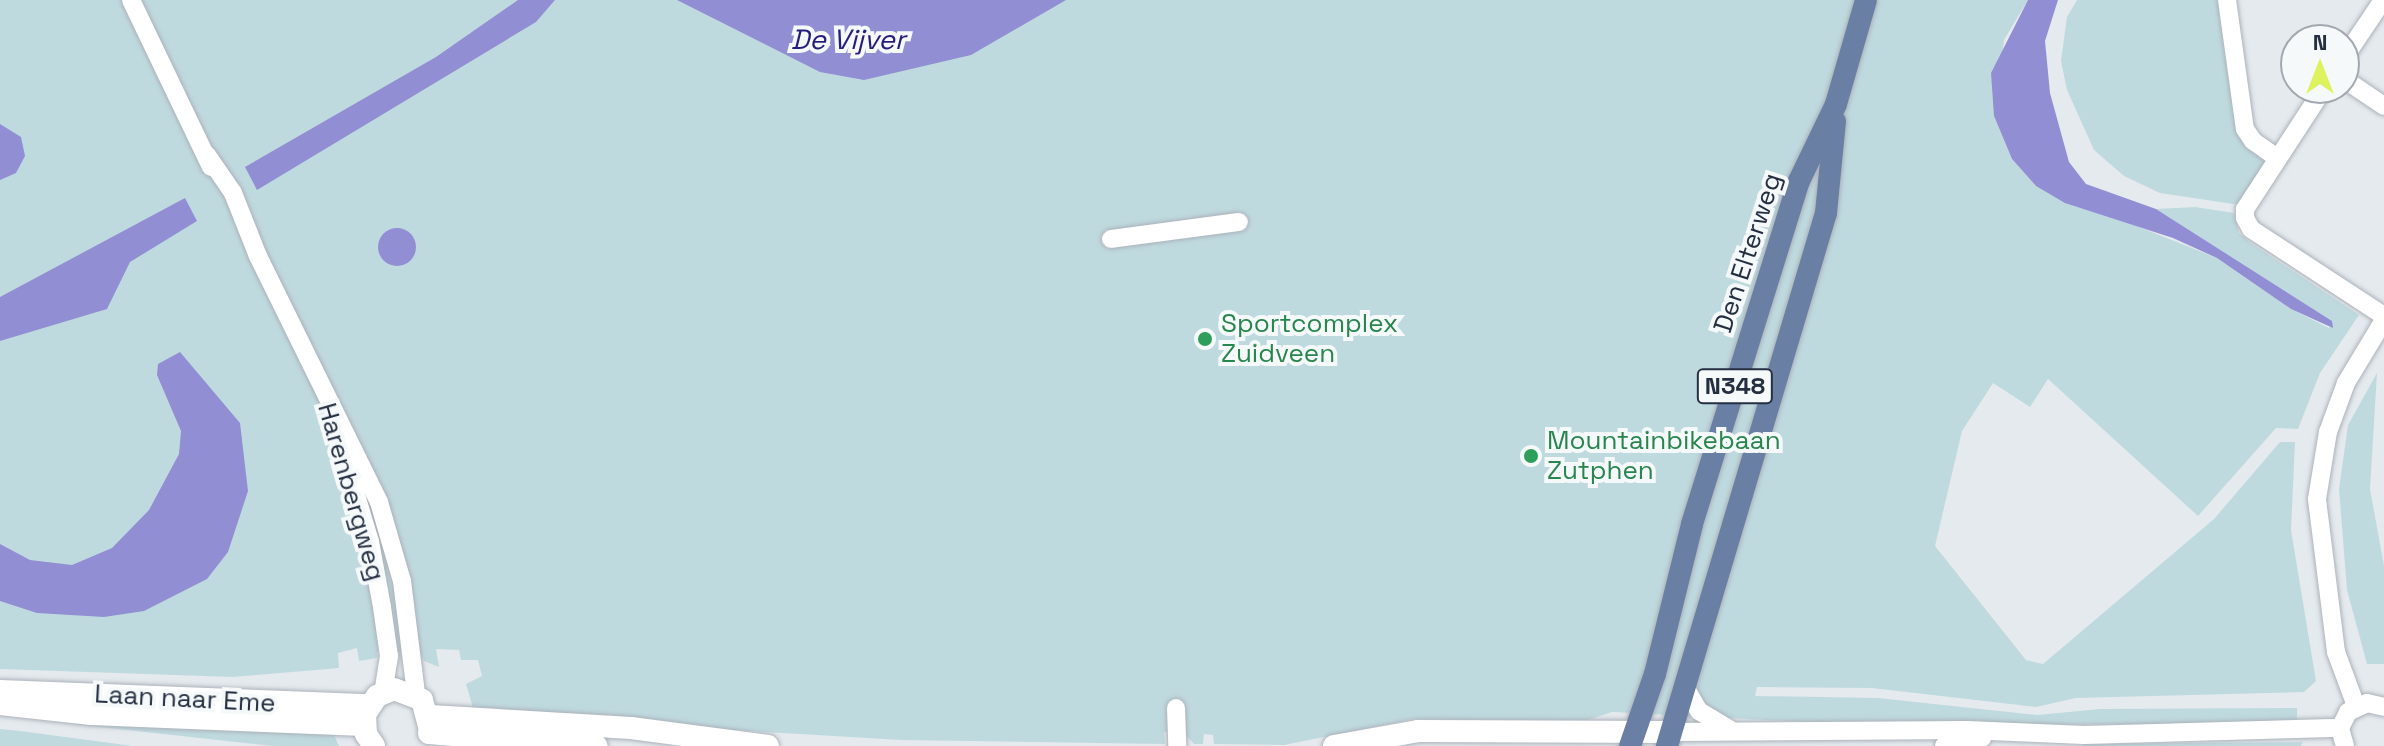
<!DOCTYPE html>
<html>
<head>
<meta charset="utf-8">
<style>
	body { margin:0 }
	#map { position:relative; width:2384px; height:746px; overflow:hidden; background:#e5eaee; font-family:"Space Grotesk",sans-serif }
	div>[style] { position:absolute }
	.green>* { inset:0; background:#bfdadf }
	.water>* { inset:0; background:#918ed3 }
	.round { border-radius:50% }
	.roads { filter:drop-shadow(0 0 2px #abb2ba) drop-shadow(0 0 2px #abb2ba) }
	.minor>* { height:18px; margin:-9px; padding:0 9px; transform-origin:9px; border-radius:9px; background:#fff }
	.tertiary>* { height:22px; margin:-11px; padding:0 11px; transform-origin:11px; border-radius:11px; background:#fff }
	.primary>* { height:22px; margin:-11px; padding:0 11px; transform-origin:11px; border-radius:11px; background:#6a7fa4 }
	.dots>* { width:22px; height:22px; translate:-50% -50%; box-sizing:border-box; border:4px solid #f6f9fa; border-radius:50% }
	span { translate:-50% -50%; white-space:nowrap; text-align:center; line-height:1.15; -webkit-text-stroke:8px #f6f9fa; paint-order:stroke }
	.shield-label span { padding:2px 6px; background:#f6f9fa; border:2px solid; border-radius:6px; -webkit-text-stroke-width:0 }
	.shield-label { font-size:24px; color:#242f41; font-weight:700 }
	.street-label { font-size:26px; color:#242f41 }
	.leisure-label { font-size:26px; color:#27864d }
	.left { translate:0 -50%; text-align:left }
	.water-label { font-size:28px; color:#231d7d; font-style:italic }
	.north { position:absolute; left:2280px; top:24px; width:80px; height:80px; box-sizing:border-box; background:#f6f9fa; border:2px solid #a2a8b0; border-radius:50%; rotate:0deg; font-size:22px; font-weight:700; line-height:32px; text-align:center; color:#242f41 }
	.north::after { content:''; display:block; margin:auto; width:28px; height:36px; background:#def260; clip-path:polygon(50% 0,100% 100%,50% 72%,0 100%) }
</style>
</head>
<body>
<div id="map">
	<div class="green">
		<i style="clip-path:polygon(0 0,2028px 0,2004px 40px,1994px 116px,2012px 159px,2036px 186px,2217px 258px,2291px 309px,2329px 328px,2332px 321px,2156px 209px,2195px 207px,2234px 213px,2239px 233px,2252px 244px,2359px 315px,2320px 373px,2298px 429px,2276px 428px,2198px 516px,2048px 379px,2030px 407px,1993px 383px,1962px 431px,1935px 546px,2026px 660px,2043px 664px,2214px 519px,2280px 442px,2295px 442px,2291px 530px,2316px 681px,2304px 692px,2076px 698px,2036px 707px,1872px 688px,1757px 687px,1755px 696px,1878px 698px,2037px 715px,2100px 709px,2297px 708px,2297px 724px,1865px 725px,1612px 712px,1582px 722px,1413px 719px,1284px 745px,1214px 744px,1213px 735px,1204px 734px,1203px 744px,1194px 744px,1184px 733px,1164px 732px,1165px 744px,901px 740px,734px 730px,610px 715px,474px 711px,466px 684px,482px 676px,478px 660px,461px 660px,459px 650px,436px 649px,439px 667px,424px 661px,419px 652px,377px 652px,377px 658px,359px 661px,357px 648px,338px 653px,339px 668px,233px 677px,0 669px)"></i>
		<i style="clip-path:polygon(2077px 0,2222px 0,2243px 137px,2265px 162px,2240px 205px,2160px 193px,2124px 176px,2094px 150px,2067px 90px,2061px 61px,2067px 17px)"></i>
		<i style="clip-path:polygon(2377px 373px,2370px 489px,2384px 566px,2384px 664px,2367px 664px,2347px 590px,2339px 489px,2348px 425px)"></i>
		<i style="clip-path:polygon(82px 721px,332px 731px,339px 746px,273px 746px,73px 724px)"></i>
		<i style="clip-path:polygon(0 729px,20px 731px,133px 746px,0 746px)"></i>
		<i style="clip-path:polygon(2303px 742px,2301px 746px,2082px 746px,2084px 744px)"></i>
	</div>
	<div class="water">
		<i style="clip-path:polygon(518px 0,555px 0,536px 22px,257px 190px,245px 167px,436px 57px)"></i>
		<i style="clip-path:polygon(677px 0,1066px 0,971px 55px,864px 80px,820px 72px)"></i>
		<i style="clip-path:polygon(2028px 0,2058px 0,2045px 41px,2050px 93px,2069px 162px,2086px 184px,2156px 209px,2332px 321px,2333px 328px,2291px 309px,2217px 258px,2173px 238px,2065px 203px,2036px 186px,2012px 159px,1994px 116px,1991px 73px)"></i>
		<i style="clip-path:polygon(0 124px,21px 137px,25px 156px,16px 173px,0 180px)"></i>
		<i style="clip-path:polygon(185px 198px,197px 221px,130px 262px,107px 309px,0 341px,0 297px)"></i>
		<i class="round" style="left:378px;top:228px;width:38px;height:38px"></i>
		<i style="clip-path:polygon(180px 352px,240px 423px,248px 491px,228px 552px,207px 579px,144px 611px,104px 617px,37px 613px,0 601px,0 544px,30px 560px,72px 565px,112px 548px,149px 510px,179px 454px,181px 431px,157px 375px,158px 364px)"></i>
	</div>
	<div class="roads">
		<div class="minor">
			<i style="left:131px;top:0;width:185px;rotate:64.4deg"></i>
			<i style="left:2227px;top:0;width:130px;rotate:82.1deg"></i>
			<i style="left:2245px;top:129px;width:14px;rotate:56deg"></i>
			<i style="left:2253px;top:141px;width:29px;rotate:35deg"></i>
			<i style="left:2344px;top:58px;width:70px;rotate:-56.1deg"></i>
			<i style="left:2344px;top:79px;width:48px;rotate:34deg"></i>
			<i style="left:2324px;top:88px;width:145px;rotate:123.1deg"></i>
			<i style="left:2245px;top:209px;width:9px;rotate:90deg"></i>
			<i style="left:2245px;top:218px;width:13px;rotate:61deg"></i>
			<i style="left:2251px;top:229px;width:159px;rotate:33.2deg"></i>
			<i style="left:207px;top:155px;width:46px;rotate:55.6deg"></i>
			<i style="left:233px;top:193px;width:68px;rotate:68.4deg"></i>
			<i style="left:258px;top:256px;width:274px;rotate:63.8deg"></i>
			<i style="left:379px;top:502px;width:82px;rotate:73.8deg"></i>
			<i style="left:402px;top:581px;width:114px;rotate:82.9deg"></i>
			<i style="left:1111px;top:239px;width:129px;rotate:-7.6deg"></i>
			<i style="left:338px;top:435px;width:112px;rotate:73.3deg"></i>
			<i style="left:370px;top:542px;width:66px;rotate:79.5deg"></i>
			<i style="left:382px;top:607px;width:49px;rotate:81.9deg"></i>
			<i style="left:389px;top:656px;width:36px;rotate:99deg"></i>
			<i style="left:1685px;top:687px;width:28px;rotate:60deg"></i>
			<i style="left:1699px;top:711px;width:37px;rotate:31deg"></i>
			<i style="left:2356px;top:706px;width:58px;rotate:-110.3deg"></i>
			<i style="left:2336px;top:652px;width:154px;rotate:-97.1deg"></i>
			<i style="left:2317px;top:499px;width:68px;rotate:-80.7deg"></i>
			<i style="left:2328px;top:432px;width:52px;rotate:-69.8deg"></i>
			<i style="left:2346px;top:383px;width:74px;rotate:-58.9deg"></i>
			<i style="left:1176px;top:708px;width:38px;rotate:88deg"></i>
			<i style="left:1672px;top:732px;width:295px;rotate:-0.4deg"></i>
			<i style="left:1967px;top:730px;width:117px;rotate:2.4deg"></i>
			<i style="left:2084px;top:735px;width:256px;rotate:-1.6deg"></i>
			<i style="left:1944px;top:746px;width:39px;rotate:-12deg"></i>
			<i style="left:2345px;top:746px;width:19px;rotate:-106deg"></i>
			<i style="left:2340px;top:728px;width:18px;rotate:-63deg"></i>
			<i style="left:2348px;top:712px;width:21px;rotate:-25deg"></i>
			<i style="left:2367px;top:703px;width:17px;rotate:13deg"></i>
		</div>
		<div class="tertiary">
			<i style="left:0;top:691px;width:369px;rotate:2.2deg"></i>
			<i style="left:0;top:704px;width:92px;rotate:6.3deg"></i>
			<i style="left:91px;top:714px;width:273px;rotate:2.3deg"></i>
			<i style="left:430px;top:716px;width:201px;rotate:3.4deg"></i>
			<i style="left:631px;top:728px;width:138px;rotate:7.5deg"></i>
			<i style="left:429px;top:733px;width:168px;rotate:4.5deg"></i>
			<i style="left:374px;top:746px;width:14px;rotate:-124deg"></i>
			<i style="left:366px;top:734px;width:20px;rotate:-93deg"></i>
			<i style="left:365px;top:714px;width:22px;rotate:-56deg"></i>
			<i style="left:377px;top:696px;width:18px;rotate:-22deg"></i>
			<i style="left:394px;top:689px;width:30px;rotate:21deg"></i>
			<i style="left:422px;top:700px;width:31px;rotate:75deg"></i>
			<i style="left:1334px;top:746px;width:85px;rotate:-10.1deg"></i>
			<i style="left:1418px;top:731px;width:254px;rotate:0.2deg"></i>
		</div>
		<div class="primary">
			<i style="left:1630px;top:746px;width:76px;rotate:-70.9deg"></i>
			<i style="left:1655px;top:674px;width:154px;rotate:-76.1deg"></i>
			<i style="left:1692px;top:524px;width:359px;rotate:-72.7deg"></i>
			<i style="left:1799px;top:181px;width:85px;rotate:-64.3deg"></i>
			<i style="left:1836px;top:104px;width:108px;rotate:-73.9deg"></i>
			<i style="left:1667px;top:746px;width:556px;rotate:-73.39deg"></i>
			<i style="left:1826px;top:213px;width:92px;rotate:-84.4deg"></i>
		</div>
	</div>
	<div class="dots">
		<i style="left:1205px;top:339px;background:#2e9e5b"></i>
		<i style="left:1531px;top:456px;background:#2e9e5b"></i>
	</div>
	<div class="shield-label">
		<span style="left:1735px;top:386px">N348</span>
	</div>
	<div class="street-label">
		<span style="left:1748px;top:253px;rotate:-72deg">Den Elterweg</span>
		<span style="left:351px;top:492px;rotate:74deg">Harenbergweg</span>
		<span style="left:185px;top:699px;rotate:3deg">Laan naar Eme</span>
	</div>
	<div class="leisure-label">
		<span class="left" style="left:1221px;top:339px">Sportcomplex<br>Zuidveen</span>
		<span class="left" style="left:1547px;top:456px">Mountainbikebaan<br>Zutphen</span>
	</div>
	<div class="water-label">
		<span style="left:848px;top:39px">De Vijver</span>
	</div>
	<div class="north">N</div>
</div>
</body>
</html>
